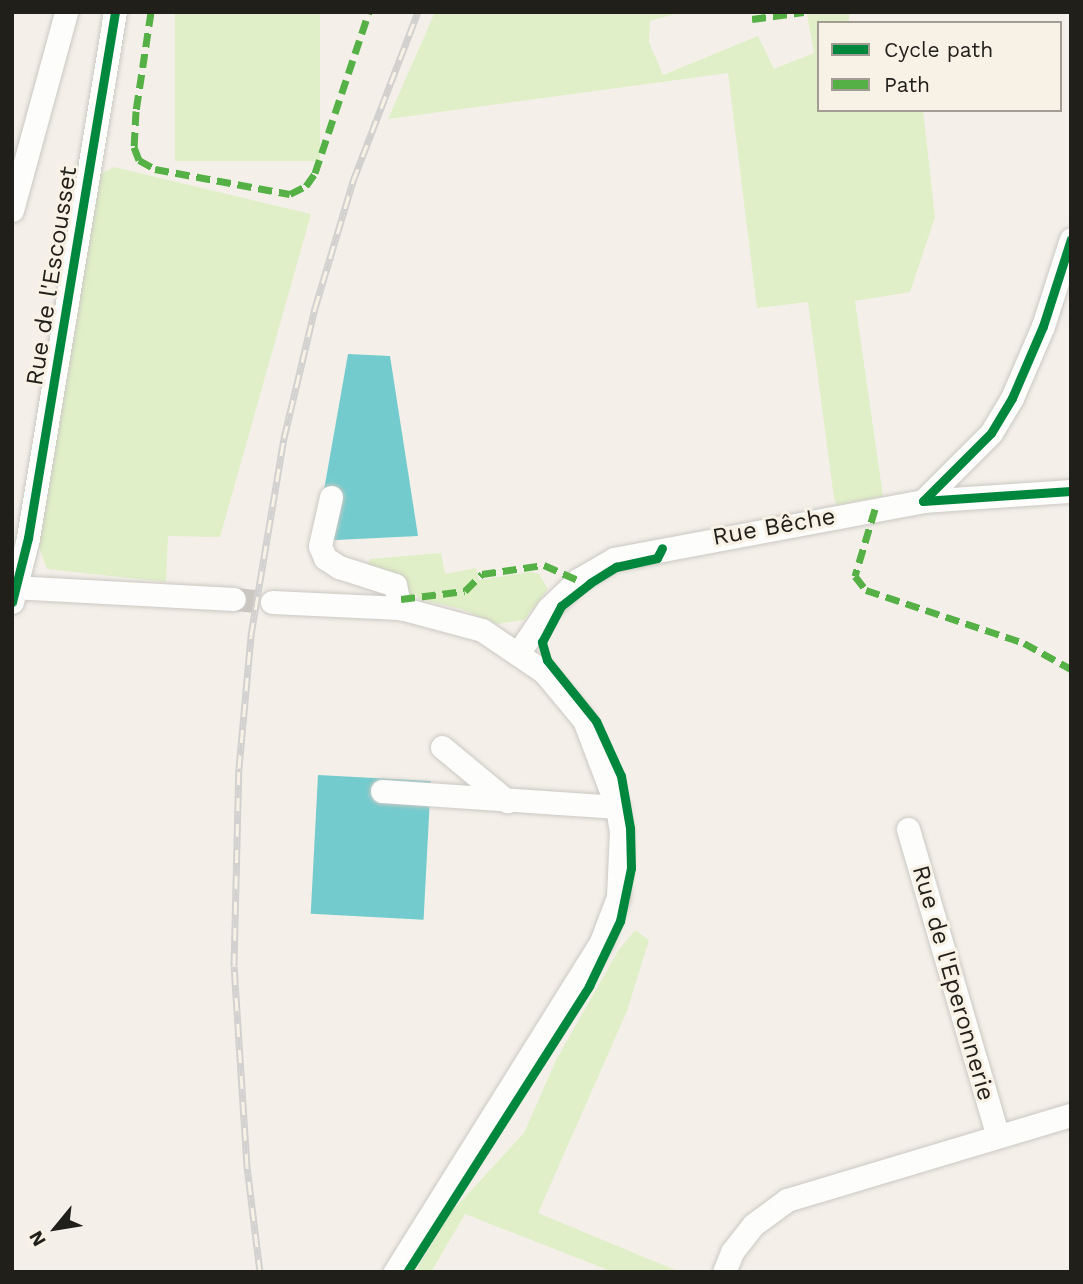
<!DOCTYPE html>
<html>
<head>
<meta charset="utf-8">
<style>
	body { margin:0 }
	#map { position:relative; width:1083px; height:1284px; overflow:hidden; background:#f4f0e9; font-family:"Work Sans",sans-serif }
	div>[style] { position:absolute }
	.green>* { inset:0; background:#e0efc7; transform-origin:0 0 }
	.water>* { inset:0; background:#74cbcd; transform-origin:0 0 }
	.minor-tunnel>* { height:23px; margin-top:-11.5px; transform-origin:0; background:repeating-linear-gradient(90deg,#cac6c0 0 23px,transparent 0 34px) }
	.roads { filter:drop-shadow(0 0 2px #cbc8c3) drop-shadow(0 0 2px #cbc8c3) }
	.minor>* { height:23px; margin:-11.5px; padding:0 11.5px; transform-origin:11.5px; border-radius:11.5px; background:#fdfdfc }
	.rail>* { height:7px; margin-top:-3.5px; transform-origin:0; background:repeating-linear-gradient(90deg,#f8f1e5 0 13px,#d2d1d0 0 26px); box-sizing:border-box; border-block:2px solid #d2d1d0 }
	.quiet>* { height:7px; margin-top:-3.5px; transform-origin:0; background:repeating-linear-gradient(90deg,#55b145 0 14px,transparent 0 21px) }
	.cycleway>* { height:9px; margin:-4.5px; padding:0 4.5px; transform-origin:4.5px; border-radius:4.5px; background:#00873e }
	span { translate:-50% -50%; white-space:nowrap; text-align:center; line-height:1.15; -webkit-text-stroke:6px #f8f1e5; paint-order:stroke }
	.street-label { font-size:24px; color:#211f1a }
	.frame { position:absolute; inset:0; border:14px solid #211f1a; pointer-events:none }
	.legend { position:absolute; left:817px; top:21px; width:245px; height:91px; box-sizing:border-box; background:#f8f1e5; border:2px solid #a29d94; margin:0; padding:9px 12px; list-style:none; font-size:21px; color:#211f1a }
	.legend li { display:flex; align-items:center; gap:14px; height:35px }
	.legend b { width:35px; border:2px solid #a29d94 }
	.north { position:absolute; left:21px; top:1193px; width:70px; height:70px; -webkit-text-stroke:5px #f8f1e5; paint-order:stroke; rotate:240deg; font-size:19px; font-weight:700; line-height:28px; text-align:center; color:#211f1a }
	.north::after { content:''; display:block; margin:auto; width:24px; height:32px; background:#211f1a; clip-path:polygon(50% 0,100% 100%,50% 72%,0 100%) }
</style>
</head>
<body>
<div id="map">
	<div class="green">
		<i style="left:175px;top:12px;width:145px;height:149px"></i>
		<i style="clip-path:polygon(435px 12px,682px 12px,650px 21px,649px 42px,663px 75px,758px 36px,774px 69px,814px 53px,807px 14px,849px 12px,849px 23px,819px 23px,819px 110px,923px 110px,935px 217px,910px 292px,855px 301px,883px 496px,837px 505px,834px 498px,808px 302px,757px 308px,728px 73px,388px 119px)"></i>
		<i style="clip-path:polygon(114px 167px,311px 214px,220px 537px,168px 536px,166px 582px,47px 569px,36px 538px,99px 175px)"></i>
		<i style="clip-path:polygon(441px 553px,445px 574px,476px 568px,479px 580px,531px 572px,539px 574px,548px 589px,524px 620px,497px 624px,462px 609px,418px 599px,417px 595px,405px 596px,367px 569px,370px 559px)"></i>
		<i style="clip-path:polygon(635px 930px,649px 940px,627px 1011px,538px 1213px,680px 1272px,613px 1272px,465px 1214px,431px 1272px,415px 1272px,452px 1211px,524px 1133px,556px 1060px,618px 951px)"></i>
	</div>
	<div class="water">
		<i style="clip-path:polygon(348px 354px,390px 356px,418px 536px,315px 541px)"></i>
		<i style="left:318px;top:775px;width:113px;height:139px;rotate:3deg"></i>
	</div>
	<div class="minor-tunnel">
		<i style="left:234px;top:599px;width:38px;rotate:5deg"></i>
	</div>
	<div class="roads">
		<div class="minor">
			<i style="left:12px;top:210px;width:205px;rotate:-74.7deg"></i>
			<i style="left:331px;top:497px;width:50px;rotate:102.7deg"></i>
			<i style="left:320px;top:546px;width:13px;rotate:67deg"></i>
			<i style="left:325px;top:558px;width:17px;rotate:33deg"></i>
			<i style="left:339px;top:567px;width:59px;rotate:17.8deg"></i>
			<i style="left:395px;top:585px;width:24px;rotate:78deg"></i>
			<i style="left:923px;top:501px;width:96px;rotate:-45deg"></i>
			<i style="left:991px;top:433px;width:41px;rotate:-59deg"></i>
			<i style="left:1012px;top:398px;width:78px;rotate:-66.7deg"></i>
			<i style="left:1043px;top:326px;width:91px;rotate:-72.2deg"></i>
			<i style="left:12px;top:587px;width:222px;rotate:3.1deg"></i>
			<i style="left:12px;top:602px;width:66px;rotate:-76deg"></i>
			<i style="left:28px;top:538px;width:533px;rotate:-80.61deg"></i>
			<i style="left:272px;top:602px;width:128px;rotate:2.7deg"></i>
			<i style="left:400px;top:608px;width:85px;rotate:15deg"></i>
			<i style="left:482px;top:630px;width:75px;rotate:34.1deg"></i>
			<i style="left:544px;top:672px;width:62px;rotate:50.2deg"></i>
			<i style="left:584px;top:720px;width:93px;rotate:69.2deg"></i>
			<i style="left:617px;top:807px;width:24px;rotate:81deg"></i>
			<i style="left:621px;top:831px;width:66px;rotate:92.6deg"></i>
			<i style="left:618px;top:897px;width:48px;rotate:110.7deg"></i>
			<i style="left:601px;top:942px;width:389px;rotate:122deg"></i>
			<i style="left:519px;top:652px;width:52px;rotate:-56deg"></i>
			<i style="left:548px;top:609px;width:42px;rotate:-44deg"></i>
			<i style="left:578px;top:580px;width:42px;rotate:-30.3deg"></i>
			<i style="left:614px;top:559px;width:314px;rotate:-10.6deg"></i>
			<i style="left:923px;top:501px;width:148px;rotate:-3.9deg"></i>
			<i style="left:442px;top:747px;width:85px;rotate:39.7deg"></i>
			<i style="left:382px;top:791px;width:236px;rotate:3.9deg"></i>
			<i style="left:908px;top:829px;width:320px;rotate:73.7deg"></i>
			<i style="left:724px;top:1272px;width:22px;rotate:-68deg"></i>
			<i style="left:732px;top:1252px;width:34px;rotate:-52deg"></i>
			<i style="left:753px;top:1225px;width:42px;rotate:-36.3deg"></i>
			<i style="left:787px;top:1200px;width:296px;rotate:-16.7deg"></i>
		</div>
	</div>
	<div class="rail">
		<i style="left:260px;top:1272px;width:107px;rotate:-97deg"></i>
		<i style="left:247px;top:1166px;width:200px;rotate:-93.7deg"></i>
		<i style="left:234px;top:966px;width:198px;rotate:-88.6deg"></i>
		<i style="left:239px;top:768px;width:134px;rotate:-84.8deg"></i>
		<i style="left:251px;top:635px;width:200px;rotate:-80.5deg"></i>
		<i style="left:284px;top:438px;width:134px;rotate:-76.6deg"></i>
		<i style="left:315px;top:308px;width:133px;rotate:-73.3deg"></i>
		<i style="left:353px;top:181px;width:181px;rotate:-69deg"></i>
	</div>
	<div class="quiet">
		<i style="left:151px;top:12px;width:100px;rotate:98.6deg"></i>
		<i style="left:136px;top:111px;width:36px;rotate:93deg"></i>
		<i style="left:134px;top:147px;width:14px;rotate:69deg"></i>
		<i style="left:139px;top:160px;width:18px;rotate:29deg"></i>
		<i style="left:155px;top:169px;width:137px;rotate:10.5deg"></i>
		<i style="left:290px;top:194px;width:18px;rotate:-27deg"></i>
		<i style="left:306px;top:186px;width:16px;rotate:-55deg"></i>
		<i style="left:315px;top:173px;width:170px;rotate:-71.5deg"></i>
		<i style="left:752px;top:19px;width:52px;rotate:-7.7deg"></i>
		<i style="left:875px;top:509px;width:70px;rotate:106.6deg"></i>
		<i style="left:855px;top:576px;width:18px;rotate:52deg"></i>
		<i style="left:866px;top:590px;width:167px;rotate:18.5deg"></i>
		<i style="left:1024px;top:643px;width:54px;rotate:29deg"></i>
		<i style="left:401px;top:599px;width:64px;rotate:-7.1deg"></i>
		<i style="left:465px;top:591px;width:24px;rotate:-45deg"></i>
		<i style="left:482px;top:574px;width:63px;rotate:-8.3deg"></i>
		<i style="left:544px;top:565px;width:37px;rotate:24deg"></i>
	</div>
	<div class="cycleway">
		<i style="left:923px;top:501px;width:96px;rotate:-45deg"></i>
		<i style="left:991px;top:433px;width:41px;rotate:-59deg"></i>
		<i style="left:1012px;top:398px;width:78px;rotate:-66.7deg"></i>
		<i style="left:1043px;top:326px;width:91px;rotate:-72.2deg"></i>
		<i style="left:923px;top:501px;width:148px;rotate:-3.9deg"></i>
		<i style="left:12px;top:602px;width:66px;rotate:-76deg"></i>
		<i style="left:28px;top:538px;width:533px;rotate:-80.61deg"></i>
		<i style="left:407px;top:1272px;width:339px;rotate:-57.5deg"></i>
		<i style="left:589px;top:986px;width:72px;rotate:-64.5deg"></i>
		<i style="left:620px;top:921px;width:54px;rotate:-78.3deg"></i>
		<i style="left:631px;top:868px;width:40px;rotate:-91.4deg"></i>
		<i style="left:630px;top:828px;width:53px;rotate:-99.8deg"></i>
		<i style="left:621px;top:776px;width:60px;rotate:-114.4deg"></i>
		<i style="left:596px;top:721px;width:78px;rotate:-128.8deg"></i>
		<i style="left:547px;top:660px;width:19px;rotate:-106deg"></i>
		<i style="left:542px;top:642px;width:41px;rotate:-62.2deg"></i>
		<i style="left:561px;top:606px;width:37px;rotate:-38deg"></i>
		<i style="left:590px;top:583px;width:31px;rotate:-32deg"></i>
		<i style="left:616px;top:567px;width:42px;rotate:-12.4deg"></i>
		<i style="left:657px;top:558px;width:11px;rotate:-63deg"></i>
	</div>
	<div class="street-label">
		<span style="left:52px;top:276px;rotate:-81deg">Rue de l'Escousset</span>
		<span style="left:774px;top:527px;rotate:-10deg">Rue Bêche</span>
		<span style="left:953px;top:983px;rotate:74deg">Rue de l'Eperonnerie</span>
	</div>
	<div class="frame"></div>
	<ul class="legend">
	<li><b style="height:9px;background:#00873e"></b>Cycle path</li>
	<li><b style="height:9px;background:#55b145"></b>Path</li>
	</ul>
	<div class="north">N</div>
</div>
</body>
</html>
